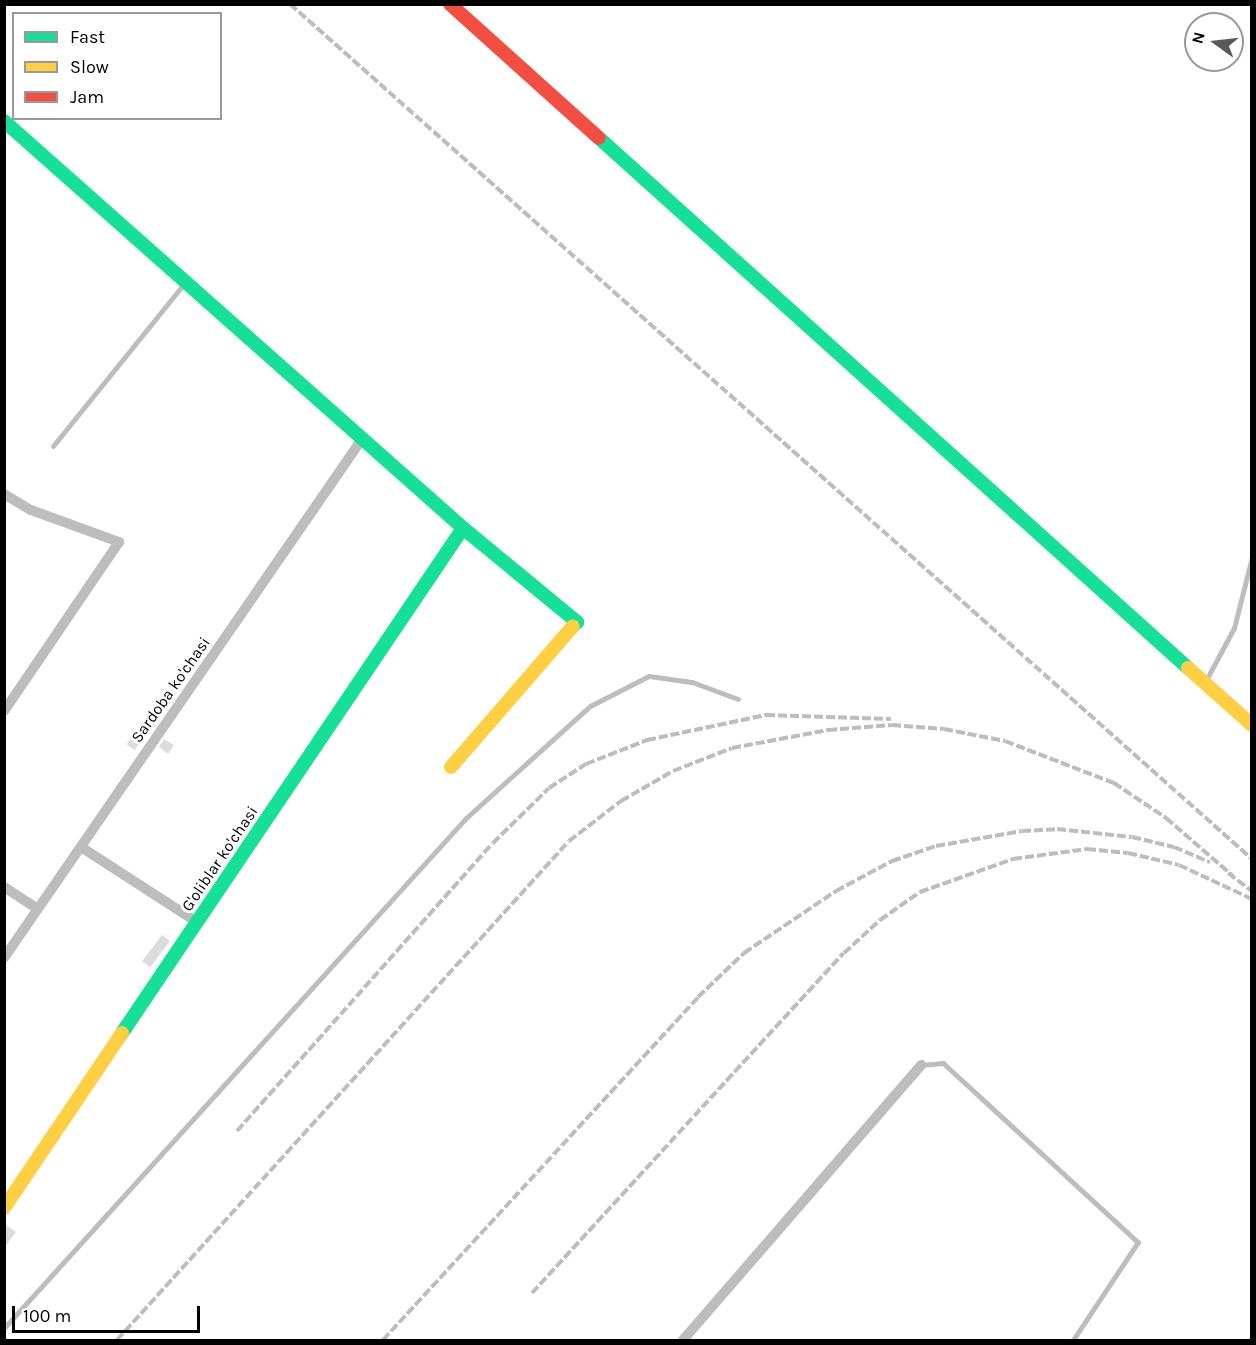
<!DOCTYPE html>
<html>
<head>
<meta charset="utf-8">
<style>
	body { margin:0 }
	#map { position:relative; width:1256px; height:1345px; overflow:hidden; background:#fff; font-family:Karla,sans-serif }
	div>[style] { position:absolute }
	.building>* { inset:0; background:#dcdcdc; transform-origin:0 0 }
	.lane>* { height:5px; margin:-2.5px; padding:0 2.5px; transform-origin:2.5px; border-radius:2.5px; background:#bdbdbd }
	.street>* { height:10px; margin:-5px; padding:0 5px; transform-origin:5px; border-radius:5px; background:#bdbdbd }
	.fast>* { height:14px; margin:-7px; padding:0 7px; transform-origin:7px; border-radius:7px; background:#16e098 }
	.slow>* { height:14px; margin:-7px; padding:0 7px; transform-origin:7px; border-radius:7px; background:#ffcf43 }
	.jam>* { height:14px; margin:-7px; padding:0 7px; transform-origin:7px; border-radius:7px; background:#f24e42 }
	.rail>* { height:4px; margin-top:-2px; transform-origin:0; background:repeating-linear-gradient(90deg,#bdbdbd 0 9px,transparent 0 12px) }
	span { translate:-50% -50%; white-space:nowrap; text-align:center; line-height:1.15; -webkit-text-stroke:6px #fff; paint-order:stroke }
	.street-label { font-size:16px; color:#000 }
	.frame { position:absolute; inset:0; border:6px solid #000; pointer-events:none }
	.legend { position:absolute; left:12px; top:12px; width:210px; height:108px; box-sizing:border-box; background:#fff; border:2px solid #999; margin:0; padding:8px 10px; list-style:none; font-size:18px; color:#000 }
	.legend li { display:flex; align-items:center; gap:12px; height:30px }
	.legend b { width:30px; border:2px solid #999 }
	.north { position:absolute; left:1184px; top:12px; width:60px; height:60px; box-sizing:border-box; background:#fff; border:2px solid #999; border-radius:50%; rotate:285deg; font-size:16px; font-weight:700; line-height:24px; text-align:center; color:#000 }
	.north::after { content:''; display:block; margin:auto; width:21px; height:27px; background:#595959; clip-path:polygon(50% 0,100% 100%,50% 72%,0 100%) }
	.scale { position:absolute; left:12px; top:1306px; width:188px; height:27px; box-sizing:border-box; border:3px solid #000; border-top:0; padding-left:8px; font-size:18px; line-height:21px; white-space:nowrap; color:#000; -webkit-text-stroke:4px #fff; paint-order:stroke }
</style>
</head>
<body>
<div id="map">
	<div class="building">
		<i style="left:147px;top:717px;width:10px;height:34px;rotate:37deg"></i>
		<i style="clip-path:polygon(164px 739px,174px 745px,168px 754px,159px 747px)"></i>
		<i style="left:162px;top:935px;width:10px;height:33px;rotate:37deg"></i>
		<i style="clip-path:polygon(4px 1224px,16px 1232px,4px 1248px)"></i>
	</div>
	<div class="lane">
		<i style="left:53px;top:446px;width:212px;rotate:-51.1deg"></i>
		<i style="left:1205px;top:682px;width:61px;rotate:-61.8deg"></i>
		<i style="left:1234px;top:628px;width:73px;rotate:-75.8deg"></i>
		<i style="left:921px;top:1065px;width:22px;rotate:-5deg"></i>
		<i style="left:943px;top:1063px;width:265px;rotate:42.6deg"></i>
		<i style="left:1138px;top:1242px;width:118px;rotate:123.6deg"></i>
		<i style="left:4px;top:1328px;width:688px;rotate:-47.83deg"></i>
		<i style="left:466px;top:818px;width:167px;rotate:-42.1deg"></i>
		<i style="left:590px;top:706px;width:66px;rotate:-27deg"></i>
		<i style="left:649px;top:676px;width:43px;rotate:7.9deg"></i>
		<i style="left:692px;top:682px;width:49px;rotate:20.3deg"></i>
	</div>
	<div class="street">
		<i style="left:4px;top:494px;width:31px;rotate:31deg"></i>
		<i style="left:31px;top:510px;width:94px;rotate:20deg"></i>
		<i style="left:119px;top:542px;width:204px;rotate:124.2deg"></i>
		<i style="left:81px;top:847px;width:138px;rotate:32.9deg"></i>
		<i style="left:4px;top:887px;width:40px;rotate:32.9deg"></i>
		<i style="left:4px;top:958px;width:630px;rotate:-55.4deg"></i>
		<i style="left:683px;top:1340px;width:364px;rotate:-49.1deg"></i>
	</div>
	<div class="fast">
		<i style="left:4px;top:121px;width:613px;rotate:41.56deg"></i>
		<i style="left:463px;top:528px;width:148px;rotate:39.5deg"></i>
		<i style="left:577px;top:622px;width:6px;rotate:135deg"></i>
		<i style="left:599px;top:138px;width:792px;rotate:41.98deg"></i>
		<i style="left:122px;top:1033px;width:609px;rotate:-55.97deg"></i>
	</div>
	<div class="slow">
		<i style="left:1188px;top:668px;width:86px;rotate:41.7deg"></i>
		<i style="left:451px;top:767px;width:186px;rotate:-49.1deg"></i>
		<i style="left:4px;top:1208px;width:211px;rotate:-56deg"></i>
	</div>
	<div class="jam">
		<i style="left:450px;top:4px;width:200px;rotate:42deg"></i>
	</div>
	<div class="rail">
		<i style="left:290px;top:4px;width:1287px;rotate:41.63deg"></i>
		<i style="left:1228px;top:873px;width:30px;rotate:37deg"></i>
		<i style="left:237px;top:1131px;width:385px;rotate:-48.4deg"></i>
		<i style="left:493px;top:843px;width:78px;rotate:-44.5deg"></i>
		<i style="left:549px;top:788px;width:44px;rotate:-33deg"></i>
		<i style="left:586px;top:764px;width:66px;rotate:-21.5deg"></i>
		<i style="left:647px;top:740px;width:122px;rotate:-11.9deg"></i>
		<i style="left:766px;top:715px;width:125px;rotate:1.8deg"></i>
		<i style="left:532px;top:1293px;width:461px;rotate:-47.5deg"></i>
		<i style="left:844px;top:953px;width:49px;rotate:-42.5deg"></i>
		<i style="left:880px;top:920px;width:49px;rotate:-35deg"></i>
		<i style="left:920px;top:892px;width:99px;rotate:-19.5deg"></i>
		<i style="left:1013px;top:859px;width:75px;rotate:-7.7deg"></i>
		<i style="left:1087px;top:849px;width:41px;rotate:5.6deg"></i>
		<i style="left:1128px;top:853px;width:52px;rotate:13.2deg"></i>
		<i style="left:1179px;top:865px;width:81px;rotate:25deg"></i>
		<i style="left:117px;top:1340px;width:673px;rotate:-47.83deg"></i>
		<i style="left:569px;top:841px;width:66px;rotate:-37.6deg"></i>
		<i style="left:621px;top:801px;width:60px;rotate:-30deg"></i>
		<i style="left:673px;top:771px;width:63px;rotate:-21.3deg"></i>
		<i style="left:732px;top:748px;width:98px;rotate:-10.6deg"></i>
		<i style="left:828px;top:730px;width:64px;rotate:-4.5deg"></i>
		<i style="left:892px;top:725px;width:52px;rotate:4.4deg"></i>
		<i style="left:944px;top:729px;width:62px;rotate:11.1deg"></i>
		<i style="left:1005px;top:741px;width:117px;rotate:21.1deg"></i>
		<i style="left:1114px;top:783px;width:63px;rotate:33.9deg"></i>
		<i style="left:1166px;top:818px;width:89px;rotate:40.9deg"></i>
		<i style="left:383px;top:1340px;width:466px;rotate:-47.4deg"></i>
		<i style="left:698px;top:997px;width:64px;rotate:-43.7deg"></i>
		<i style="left:744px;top:953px;width:111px;rotate:-34deg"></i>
		<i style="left:836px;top:891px;width:64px;rotate:-28.2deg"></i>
		<i style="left:892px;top:861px;width:46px;rotate:-18.8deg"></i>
		<i style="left:936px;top:846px;width:87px;rotate:-9.9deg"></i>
		<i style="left:1022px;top:831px;width:35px;rotate:-3deg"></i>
		<i style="left:1057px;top:829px;width:75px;rotate:6.1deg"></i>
		<i style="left:1132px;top:837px;width:43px;rotate:13.4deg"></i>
		<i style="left:1174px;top:847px;width:39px;rotate:23deg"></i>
	</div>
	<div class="street-label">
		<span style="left:171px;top:690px;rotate:-55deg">Sardoba ko'chasi</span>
		<span style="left:220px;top:859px;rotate:-56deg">G'oliblar ko'chasi</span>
	</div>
	<div class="frame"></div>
	<ul class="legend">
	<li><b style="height:8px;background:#16e098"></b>Fast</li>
	<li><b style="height:8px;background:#ffcf43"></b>Slow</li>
	<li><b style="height:8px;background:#f24e42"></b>Jam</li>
	</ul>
	<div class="north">N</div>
	<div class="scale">100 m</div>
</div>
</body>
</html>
